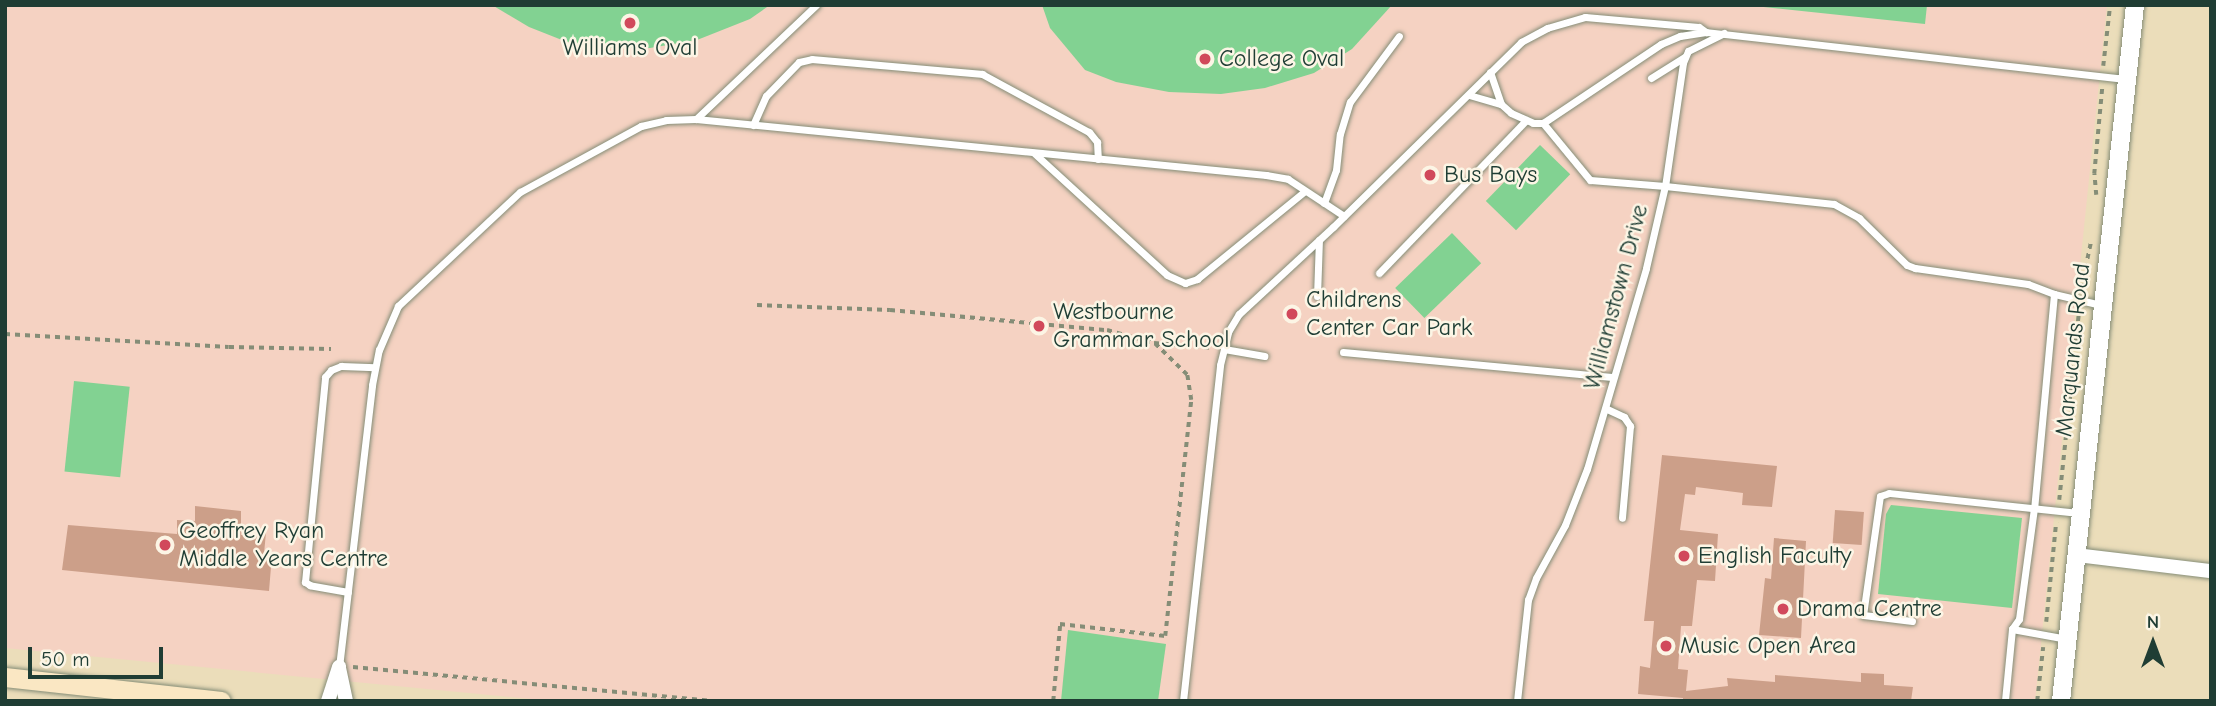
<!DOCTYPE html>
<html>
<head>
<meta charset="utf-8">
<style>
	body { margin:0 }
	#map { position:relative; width:2216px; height:706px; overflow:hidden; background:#ebddba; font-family:"Comic Neue",sans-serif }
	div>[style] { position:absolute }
	.built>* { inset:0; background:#f5d2c2 }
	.green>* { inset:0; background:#82d292; transform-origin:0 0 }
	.building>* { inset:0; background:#cc9f89; transform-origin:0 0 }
	.path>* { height:3.5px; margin-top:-1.75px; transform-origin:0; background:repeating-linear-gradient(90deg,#858d77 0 5px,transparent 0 10px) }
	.roads { filter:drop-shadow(0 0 2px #858d77) drop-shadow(0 0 2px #858d77) }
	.service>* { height:7px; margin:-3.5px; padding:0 3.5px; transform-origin:3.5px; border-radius:3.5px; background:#fff }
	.minor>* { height:14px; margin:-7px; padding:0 7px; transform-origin:7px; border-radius:7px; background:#fff }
	.tertiary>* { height:18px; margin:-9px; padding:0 9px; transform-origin:9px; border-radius:9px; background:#fff }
	.secondary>* { height:19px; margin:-9.5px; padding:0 9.5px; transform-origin:9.5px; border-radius:9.5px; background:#fae7c3 }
	.dots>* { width:19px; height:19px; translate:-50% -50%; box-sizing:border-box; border:4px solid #fcf5e5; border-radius:50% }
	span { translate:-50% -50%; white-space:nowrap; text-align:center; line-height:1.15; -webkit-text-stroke:5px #fcf5e5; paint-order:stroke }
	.poi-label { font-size:24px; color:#1f3d34 }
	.left { translate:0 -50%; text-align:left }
	.street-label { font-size:24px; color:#1f3d34 }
	.frame { position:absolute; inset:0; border:7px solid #1f3d34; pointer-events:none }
	.north { position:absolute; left:2118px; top:608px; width:70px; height:70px; -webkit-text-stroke:5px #fcf5e5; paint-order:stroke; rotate:0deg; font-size:19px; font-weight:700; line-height:28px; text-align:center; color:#1f3d34 }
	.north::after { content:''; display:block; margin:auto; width:24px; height:32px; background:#1f3d34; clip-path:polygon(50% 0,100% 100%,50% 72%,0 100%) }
	.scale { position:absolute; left:28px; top:647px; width:135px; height:32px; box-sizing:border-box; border:4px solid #1f3d34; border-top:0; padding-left:9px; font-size:21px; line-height:24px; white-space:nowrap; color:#1f3d34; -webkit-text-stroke:5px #fcf5e5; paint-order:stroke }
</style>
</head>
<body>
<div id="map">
	<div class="built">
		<i style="clip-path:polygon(5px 5px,2107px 5px,2035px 701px,552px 701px,5px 648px)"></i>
	</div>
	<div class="green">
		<i style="clip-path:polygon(492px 5px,770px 5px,750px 19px,697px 40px,650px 48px,604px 48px,567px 42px,529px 27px)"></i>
		<i style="clip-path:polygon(1042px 5px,1392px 5px,1352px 49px,1314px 73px,1265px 88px,1221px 94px,1169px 92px,1116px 82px,1085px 70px,1050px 28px)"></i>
		<i style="clip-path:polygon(1745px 5px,1927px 5px,1925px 24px)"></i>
		<i style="left:1540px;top:145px;width:42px;height:78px;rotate:44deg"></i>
		<i style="left:1452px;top:233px;width:42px;height:79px;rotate:46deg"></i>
		<i style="left:74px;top:381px;width:56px;height:91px;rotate:6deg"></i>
		<i style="clip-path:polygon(1891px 505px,2022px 518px,2012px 608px,1878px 594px,1886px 514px)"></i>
		<i style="clip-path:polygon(1068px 630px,1166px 644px,1158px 701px,1061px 701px)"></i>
	</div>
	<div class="building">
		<i style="clip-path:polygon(1662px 455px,1777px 466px,1772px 507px,1742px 505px,1743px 493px,1696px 487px,1695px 495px,1685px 494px,1680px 530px,1718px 534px,1715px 581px,1697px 580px,1692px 626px,1681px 626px,1678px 669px,1688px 670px,1686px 691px,1728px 686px,1727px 678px,1775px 682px,1775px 675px,1861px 682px,1861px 673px,1884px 674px,1884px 685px,1913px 687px,1911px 701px,1683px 701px,1683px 698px,1638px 694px,1640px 666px,1650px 668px,1654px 621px,1644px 621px)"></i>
		<i style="clip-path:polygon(195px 506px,241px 511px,241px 535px,266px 532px,264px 554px,272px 555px,269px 591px,62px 570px,68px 525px,177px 534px,177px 520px,195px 521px)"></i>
		<i style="left:1835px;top:510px;width:29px;height:33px;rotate:4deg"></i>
		<i style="clip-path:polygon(1774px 538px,1806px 541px,1801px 638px,1759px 635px,1765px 578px,1771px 579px)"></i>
	</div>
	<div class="path">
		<i style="left:2103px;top:66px;width:61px;rotate:-83.5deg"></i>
		<i style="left:2096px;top:195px;width:21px;rotate:-95deg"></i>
		<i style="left:2094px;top:174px;width:86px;rotate:-84.7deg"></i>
		<i style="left:2081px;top:288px;width:48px;rotate:-78deg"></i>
		<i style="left:757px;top:305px;width:133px;rotate:2.2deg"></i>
		<i style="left:890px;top:310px;width:218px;rotate:5.3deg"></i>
		<i style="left:1107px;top:330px;width:49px;rotate:15.5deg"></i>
		<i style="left:1154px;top:343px;width:60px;rotate:4.8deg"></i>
		<i style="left:5px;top:334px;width:224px;rotate:3.3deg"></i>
		<i style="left:229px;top:347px;width:102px;rotate:1.1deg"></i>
		<i style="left:2059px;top:500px;width:191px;rotate:-84deg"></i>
		<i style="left:2046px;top:622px;width:100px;rotate:-84.3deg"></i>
		<i style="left:353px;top:667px;width:359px;rotate:5.4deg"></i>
		<i style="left:1053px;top:701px;width:77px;rotate:-84.8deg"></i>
		<i style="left:1060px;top:624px;width:106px;rotate:6.5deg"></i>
		<i style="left:1165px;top:636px;width:237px;rotate:-83.7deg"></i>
		<i style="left:1191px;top:400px;width:25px;rotate:-99deg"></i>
		<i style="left:1187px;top:375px;width:46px;rotate:-135.9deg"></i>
		<i style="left:2037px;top:701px;width:54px;rotate:-83.7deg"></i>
	</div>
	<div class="roads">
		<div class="service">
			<i style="left:1724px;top:33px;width:40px;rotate:153.4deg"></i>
			<i style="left:1688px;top:51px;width:13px;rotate:113deg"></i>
			<i style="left:1683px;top:63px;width:124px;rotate:98.3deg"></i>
			<i style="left:1665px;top:186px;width:170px;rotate:6.1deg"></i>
			<i style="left:1834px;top:204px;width:29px;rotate:29deg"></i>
			<i style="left:1859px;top:218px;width:67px;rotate:44.4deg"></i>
			<i style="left:1907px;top:265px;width:9px;rotate:21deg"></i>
			<i style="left:1915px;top:268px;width:114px;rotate:8.1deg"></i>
			<i style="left:2028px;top:284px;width:28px;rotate:21deg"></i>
			<i style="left:2054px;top:294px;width:215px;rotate:95.3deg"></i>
			<i style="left:2034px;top:508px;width:112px;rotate:97.7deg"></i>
			<i style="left:2019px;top:619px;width:12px;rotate:125deg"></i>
			<i style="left:2012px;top:629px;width:72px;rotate:95.6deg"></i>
			<i style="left:1490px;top:72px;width:34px;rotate:71deg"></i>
			<i style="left:1651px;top:78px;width:40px;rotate:-32deg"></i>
			<i style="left:1469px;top:95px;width:33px;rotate:16deg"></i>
			<i style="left:1501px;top:104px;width:13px;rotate:42deg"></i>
			<i style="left:1511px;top:113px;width:24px;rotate:24deg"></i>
			<i style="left:1533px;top:123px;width:10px"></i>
			<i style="left:1543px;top:123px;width:142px;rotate:-33.8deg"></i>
			<i style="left:1661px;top:44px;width:21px;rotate:-23deg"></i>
			<i style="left:1680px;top:36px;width:26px;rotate:-9deg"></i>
			<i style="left:1706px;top:32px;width:423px;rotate:6.4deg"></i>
			<i style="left:696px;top:119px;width:166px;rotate:-43.5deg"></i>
			<i style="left:753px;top:125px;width:32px;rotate:-66deg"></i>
			<i style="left:766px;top:96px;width:47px;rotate:-45.9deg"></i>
			<i style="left:799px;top:62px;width:13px;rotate:-13deg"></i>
			<i style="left:812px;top:59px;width:171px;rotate:5deg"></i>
			<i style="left:982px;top:74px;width:122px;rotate:28.5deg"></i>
			<i style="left:1089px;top:132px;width:13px;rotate:51deg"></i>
			<i style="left:1097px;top:142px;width:17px;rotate:87deg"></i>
			<i style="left:1034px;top:153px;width:180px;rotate:42.5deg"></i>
			<i style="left:1167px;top:275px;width:20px;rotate:24deg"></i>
			<i style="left:1185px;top:283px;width:13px;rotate:-18deg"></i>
			<i style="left:1197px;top:279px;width:139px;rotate:-39.2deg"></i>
			<i style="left:1324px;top:203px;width:35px;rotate:-70deg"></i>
			<i style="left:1336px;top:170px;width:36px;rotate:-84deg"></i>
			<i style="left:1340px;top:134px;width:34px;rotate:-73deg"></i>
			<i style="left:1350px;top:102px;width:82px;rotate:-53.4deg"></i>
			<i style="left:1379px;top:273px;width:212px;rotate:-46.1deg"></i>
			<i style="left:2054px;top:294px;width:48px;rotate:13.2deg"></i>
			<i style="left:1317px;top:296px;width:56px;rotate:-88deg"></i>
			<i style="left:1224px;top:349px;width:41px;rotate:9.9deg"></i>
			<i style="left:1343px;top:352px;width:270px;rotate:5.3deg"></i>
			<i style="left:1607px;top:409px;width:19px;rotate:25deg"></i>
			<i style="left:1624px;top:417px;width:11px;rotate:56deg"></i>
			<i style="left:1630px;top:426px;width:92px;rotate:95deg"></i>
			<i style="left:348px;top:592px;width:39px;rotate:-170deg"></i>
			<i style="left:310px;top:585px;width:6px;rotate:-149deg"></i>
			<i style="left:305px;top:582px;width:206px;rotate:-84.4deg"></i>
			<i style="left:325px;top:377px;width:9px;rotate:-49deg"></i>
			<i style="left:331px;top:370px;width:11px;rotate:-22deg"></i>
			<i style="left:341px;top:366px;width:34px;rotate:2deg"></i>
			<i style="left:1912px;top:621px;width:49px;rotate:-173deg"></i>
			<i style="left:1863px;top:615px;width:120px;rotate:-81.9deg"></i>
			<i style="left:1880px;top:496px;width:9px;rotate:-18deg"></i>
			<i style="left:1889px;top:493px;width:192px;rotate:6deg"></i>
			<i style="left:2012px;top:629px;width:56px;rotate:10.3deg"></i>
			<i style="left:339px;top:667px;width:284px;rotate:-83.3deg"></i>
			<i style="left:372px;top:385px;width:36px;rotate:-79deg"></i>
			<i style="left:379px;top:350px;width:48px;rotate:-66.6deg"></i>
			<i style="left:398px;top:306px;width:167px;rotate:-43.1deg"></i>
			<i style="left:520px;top:192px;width:138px;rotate:-28.6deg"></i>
			<i style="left:641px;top:126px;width:26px;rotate:-13deg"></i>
			<i style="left:666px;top:120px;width:30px;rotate:-2deg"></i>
			<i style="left:696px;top:119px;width:573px;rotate:5.61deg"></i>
			<i style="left:1266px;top:175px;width:22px;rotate:10deg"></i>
			<i style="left:1288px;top:179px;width:67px;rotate:33.5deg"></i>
			<i style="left:1183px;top:701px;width:338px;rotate:-83.7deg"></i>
			<i style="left:1220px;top:365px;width:34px;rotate:-76deg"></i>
			<i style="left:1228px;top:332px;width:21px;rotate:-59deg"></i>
			<i style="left:1239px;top:314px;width:128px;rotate:-42.8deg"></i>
			<i style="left:1333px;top:227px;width:264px;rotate:-44.5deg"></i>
			<i style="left:1521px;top:42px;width:30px;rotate:-28deg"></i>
			<i style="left:1547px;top:28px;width:40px;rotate:-16deg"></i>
			<i style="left:1585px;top:17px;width:114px;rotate:5deg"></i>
			<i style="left:1699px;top:27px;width:9px;rotate:36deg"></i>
			<i style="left:1517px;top:701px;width:102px;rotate:-83.8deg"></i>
			<i style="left:1528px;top:600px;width:23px;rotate:-70deg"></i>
			<i style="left:1536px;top:578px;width:60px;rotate:-61.3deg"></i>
			<i style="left:1565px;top:525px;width:60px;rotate:-68.6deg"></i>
			<i style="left:1587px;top:469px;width:209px;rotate:-73.6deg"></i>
			<i style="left:1646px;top:268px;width:84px;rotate:-77deg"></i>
			<i style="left:1665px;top:186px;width:75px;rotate:-175.4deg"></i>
			<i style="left:1590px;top:180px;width:74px;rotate:-129.5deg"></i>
		</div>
		<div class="minor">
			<i style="left:2076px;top:555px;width:136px;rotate:6.8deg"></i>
			<i style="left:339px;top:668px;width:34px;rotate:78deg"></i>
			<i style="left:328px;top:701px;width:36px;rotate:-72deg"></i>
		</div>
		<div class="tertiary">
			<i style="left:2061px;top:701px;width:700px;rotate:-83.93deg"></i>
		</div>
		<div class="secondary">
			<i style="left:5px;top:677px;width:217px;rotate:6.3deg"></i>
		</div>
	</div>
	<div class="dots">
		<i style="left:630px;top:23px;background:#d1495b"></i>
		<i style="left:1205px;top:59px;background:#d1495b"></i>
		<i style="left:1430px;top:175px;background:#d1495b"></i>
		<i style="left:1292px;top:314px;background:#d1495b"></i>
		<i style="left:1039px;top:326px;background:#d1495b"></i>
		<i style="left:165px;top:545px;background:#d1495b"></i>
		<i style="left:1684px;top:556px;background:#d1495b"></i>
		<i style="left:1783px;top:609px;background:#d1495b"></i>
		<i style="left:1666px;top:646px;background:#d1495b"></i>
	</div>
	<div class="poi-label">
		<span style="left:630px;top:48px">Williams Oval</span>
		<span class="left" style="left:1219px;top:59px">College Oval</span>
		<span class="left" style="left:1444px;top:175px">Bus Bays</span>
		<span class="left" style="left:1306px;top:314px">Childrens<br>Center Car Park</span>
		<span class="left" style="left:1053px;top:326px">Westbourne<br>Grammar School</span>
		<span class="left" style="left:179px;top:545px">Geoffrey Ryan<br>Middle Years Centre</span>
		<span class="left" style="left:1698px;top:556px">English Faculty</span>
		<span class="left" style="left:1797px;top:609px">Drama Centre</span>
		<span class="left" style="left:1680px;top:646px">Music Open Area</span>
	</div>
	<div class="street-label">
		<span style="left:1616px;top:297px;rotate:-75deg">Williamstown Drive</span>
		<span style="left:2073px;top:350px;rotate:-84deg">Marquands Road</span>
	</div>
	<div class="frame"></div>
	<div class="north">N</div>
	<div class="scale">50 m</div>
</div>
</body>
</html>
